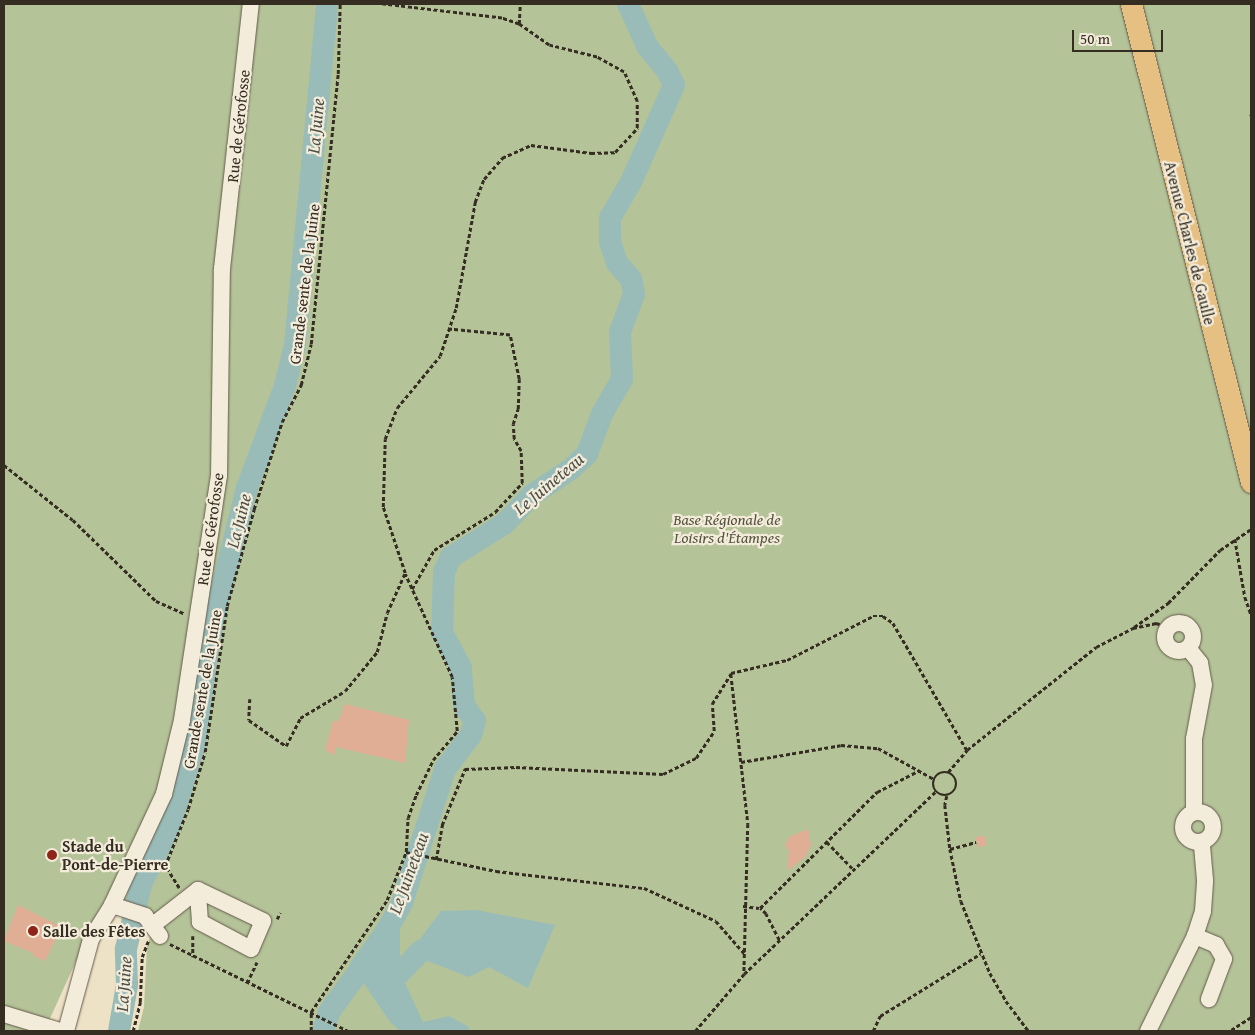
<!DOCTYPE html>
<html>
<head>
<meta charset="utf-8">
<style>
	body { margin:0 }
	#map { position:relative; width:1255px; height:1035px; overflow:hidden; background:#ede1c6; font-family:"Gentium Book Plus",serif }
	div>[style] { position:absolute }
	.green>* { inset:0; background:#b4c398 }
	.water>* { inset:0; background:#9abcb9 }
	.river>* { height:22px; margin:-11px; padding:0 11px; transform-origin:11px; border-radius:11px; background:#9abcb9 }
	.building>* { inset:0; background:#e0ae94; transform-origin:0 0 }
	.path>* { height:2.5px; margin-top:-1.25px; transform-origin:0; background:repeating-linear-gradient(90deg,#362d22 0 4px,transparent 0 6.5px) }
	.path>.ring { margin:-1.25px; padding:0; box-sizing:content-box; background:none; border:2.5px solid #362d22; border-radius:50% }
	.roads { filter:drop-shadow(0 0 1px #645a4b) drop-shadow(0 0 1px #645a4b) }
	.minor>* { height:16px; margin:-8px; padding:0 8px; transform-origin:8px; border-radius:8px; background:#f3ecda }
	.minor>.ring { margin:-8px; padding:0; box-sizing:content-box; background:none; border:16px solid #f3ecda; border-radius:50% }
	.major>* { height:21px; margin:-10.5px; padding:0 10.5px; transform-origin:10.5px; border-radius:10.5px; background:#e6c083 }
	.dots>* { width:14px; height:14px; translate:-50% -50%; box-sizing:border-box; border:2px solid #f3ecda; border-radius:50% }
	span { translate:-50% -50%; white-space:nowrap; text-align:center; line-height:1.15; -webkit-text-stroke:4.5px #f3ecda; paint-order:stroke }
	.street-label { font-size:16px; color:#362d22 }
	.park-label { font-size:16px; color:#565240; font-style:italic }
	.poi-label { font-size:16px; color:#362d22; font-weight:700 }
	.left { translate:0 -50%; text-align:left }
	.water-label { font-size:18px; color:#4f5148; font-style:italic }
	.frame { position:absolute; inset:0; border:5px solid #362d22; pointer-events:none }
	.scale { position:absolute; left:1072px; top:30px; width:91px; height:22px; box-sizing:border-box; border:2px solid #362d22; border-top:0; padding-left:6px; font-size:15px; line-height:18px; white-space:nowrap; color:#362d22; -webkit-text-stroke:4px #f3ecda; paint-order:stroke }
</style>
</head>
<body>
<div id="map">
	<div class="green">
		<i style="clip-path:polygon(4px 4px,1251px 4px,1251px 1031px,138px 1031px,144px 1007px,147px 945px,156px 923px,110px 906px,87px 937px,47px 1025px,50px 1031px,4px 1031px)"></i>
	</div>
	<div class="water">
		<i style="clip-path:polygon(476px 910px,555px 925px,528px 988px,489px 967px,469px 977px,425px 960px,417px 943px,441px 911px)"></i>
		<i style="clip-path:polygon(386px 913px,400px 922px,400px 972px,423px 1022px,449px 1016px,469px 1027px,468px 1031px,400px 1031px,390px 1022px,350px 963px)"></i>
	</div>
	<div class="river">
		<i style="left:385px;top:988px;width:52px;rotate:-45.8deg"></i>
		<i style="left:119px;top:1031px;width:47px;rotate:-80.1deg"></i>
		<i style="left:127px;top:985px;width:36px;rotate:-92deg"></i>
		<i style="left:126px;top:949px;width:67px;rotate:-77deg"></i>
		<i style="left:141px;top:884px;width:65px;rotate:-63.4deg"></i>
		<i style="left:170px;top:826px;width:87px;rotate:-73.2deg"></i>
		<i style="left:195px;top:743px;width:105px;rotate:-82.3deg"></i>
		<i style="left:209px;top:639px;width:156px;rotate:-75.9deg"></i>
		<i style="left:247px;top:488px;width:109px;rotate:-69.6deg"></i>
		<i style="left:285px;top:386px;width:42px;rotate:-76.3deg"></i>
		<i style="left:295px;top:345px;width:342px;rotate:-84.6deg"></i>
		<i style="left:323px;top:1031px;width:20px;rotate:-72deg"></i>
		<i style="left:329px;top:1012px;width:84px;rotate:-53.7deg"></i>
		<i style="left:379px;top:944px;width:47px;rotate:-60.7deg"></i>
		<i style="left:402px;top:903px;width:141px;rotate:-72.2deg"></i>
		<i style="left:445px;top:769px;width:43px;rotate:-52.6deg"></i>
		<i style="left:471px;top:735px;width:15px;rotate:-74deg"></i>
		<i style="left:475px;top:721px;width:19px;rotate:-125deg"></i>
		<i style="left:464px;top:705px;width:37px;rotate:-95deg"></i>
		<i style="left:461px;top:668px;width:40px;rotate:-118deg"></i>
		<i style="left:442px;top:633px;width:61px;rotate:-88.1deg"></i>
		<i style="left:444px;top:572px;width:17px;rotate:-65deg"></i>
		<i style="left:451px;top:557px;width:62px;rotate:-31.9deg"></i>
		<i style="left:504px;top:524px;width:40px;rotate:-46deg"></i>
		<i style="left:532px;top:495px;width:47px;rotate:-33.7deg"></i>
		<i style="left:571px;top:469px;width:22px;rotate:-43deg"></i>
		<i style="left:587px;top:454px;width:43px;rotate:-69.4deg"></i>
		<i style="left:602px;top:414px;width:40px;rotate:-60.3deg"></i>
		<i style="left:622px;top:379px;width:47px;rotate:-92.4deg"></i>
		<i style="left:620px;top:332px;width:40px;rotate:-69.8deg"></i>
		<i style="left:634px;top:294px;width:15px;rotate:-101deg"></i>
		<i style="left:631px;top:279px;width:21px;rotate:-131deg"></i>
		<i style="left:617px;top:263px;width:23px;rotate:-108deg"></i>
		<i style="left:610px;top:241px;width:23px;rotate:-90deg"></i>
		<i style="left:610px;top:218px;width:44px;rotate:-59.9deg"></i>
		<i style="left:632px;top:180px;width:104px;rotate:-66.1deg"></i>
		<i style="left:674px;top:85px;width:14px;rotate:-115deg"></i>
		<i style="left:668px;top:72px;width:33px;rotate:-129deg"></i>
		<i style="left:647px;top:46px;width:46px;rotate:-114.3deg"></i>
	</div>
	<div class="building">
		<i style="clip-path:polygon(345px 704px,409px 720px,405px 763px,336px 747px,335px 755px,325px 750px,333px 721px,337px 721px,337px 725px)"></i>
		<i style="clip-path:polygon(808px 829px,811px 845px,805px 857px,787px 871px,789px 851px,785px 845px,789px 837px)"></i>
		<i style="left:984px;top:835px;width:10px;height:9px;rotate:73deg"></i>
		<i style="clip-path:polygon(18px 905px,62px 927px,45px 961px,32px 955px,33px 953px,4px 941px)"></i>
	</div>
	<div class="path">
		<i style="left:519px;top:24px;width:20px;rotate:-87deg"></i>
		<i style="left:1250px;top:116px;width:1px;rotate:-45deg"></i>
		<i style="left:4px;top:465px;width:88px;rotate:38.6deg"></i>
		<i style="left:73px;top:520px;width:116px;rotate:44.3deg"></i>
		<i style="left:156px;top:601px;width:32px;rotate:24deg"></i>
		<i style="left:1235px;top:539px;width:59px;rotate:80.2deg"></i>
		<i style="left:1245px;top:597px;width:18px;rotate:71deg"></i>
		<i style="left:412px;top:589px;width:45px;rotate:-60.6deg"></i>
		<i style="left:434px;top:550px;width:72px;rotate:-31.9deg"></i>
		<i style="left:495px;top:512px;width:40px;rotate:-47deg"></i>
		<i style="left:522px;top:483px;width:32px;rotate:-92deg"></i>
		<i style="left:521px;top:451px;width:14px;rotate:-120deg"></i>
		<i style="left:514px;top:439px;width:15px;rotate:-94deg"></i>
		<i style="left:513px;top:424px;width:16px;rotate:-72deg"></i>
		<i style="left:518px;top:409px;width:30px;rotate:-88deg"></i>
		<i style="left:519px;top:379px;width:45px;rotate:-101.6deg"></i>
		<i style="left:510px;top:335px;width:61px;rotate:-174.4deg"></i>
		<i style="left:1134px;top:627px;width:42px;rotate:-35.2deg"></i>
		<i style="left:1168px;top:603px;width:74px;rotate:-45.5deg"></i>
		<i style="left:1220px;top:550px;width:37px;rotate:-34deg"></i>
		<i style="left:731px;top:674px;width:151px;rotate:83.5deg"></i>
		<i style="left:748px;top:824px;width:150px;rotate:91.5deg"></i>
		<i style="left:250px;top:699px;width:21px;rotate:93deg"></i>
		<i style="left:249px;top:720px;width:45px;rotate:35.1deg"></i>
		<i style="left:286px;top:746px;width:31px;rotate:-63deg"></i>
		<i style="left:300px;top:718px;width:52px;rotate:-31deg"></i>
		<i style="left:345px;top:691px;width:50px;rotate:-50.6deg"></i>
		<i style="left:377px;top:652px;width:40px;rotate:-75.6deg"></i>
		<i style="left:387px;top:613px;width:44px;rotate:-65.8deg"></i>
		<i style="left:405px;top:573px;width:70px;rotate:-108.4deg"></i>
		<i style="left:383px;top:507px;width:68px;rotate:-88.3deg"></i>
		<i style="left:385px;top:439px;width:33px;rotate:-69deg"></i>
		<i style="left:397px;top:408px;width:67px;rotate:-50.4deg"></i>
		<i style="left:440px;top:356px;width:51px;rotate:-71.6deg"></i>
		<i style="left:456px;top:308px;width:108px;rotate:-79.8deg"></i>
		<i style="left:475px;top:202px;width:25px;rotate:-69deg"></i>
		<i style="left:484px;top:179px;width:28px;rotate:-49deg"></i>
		<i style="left:502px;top:158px;width:32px;rotate:-24deg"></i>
		<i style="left:531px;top:145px;width:61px;rotate:7.6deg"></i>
		<i style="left:591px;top:153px;width:24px;rotate:-2deg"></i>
		<i style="left:615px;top:152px;width:33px;rotate:-47deg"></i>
		<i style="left:637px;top:128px;width:27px;rotate:-90deg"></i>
		<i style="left:637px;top:101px;width:32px;rotate:-114deg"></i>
		<i style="left:624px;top:72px;width:31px;rotate:-151deg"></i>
		<i style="left:597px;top:57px;width:49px;rotate:-166deg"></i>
		<i style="left:549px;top:45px;width:37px;rotate:-145deg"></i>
		<i style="left:519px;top:24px;width:18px;rotate:-161deg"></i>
		<i style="left:502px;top:18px;width:121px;rotate:-173.3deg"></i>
		<i style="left:741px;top:762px;width:101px;rotate:-9.6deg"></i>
		<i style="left:841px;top:745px;width:37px;rotate:5deg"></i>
		<i style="left:878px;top:748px;width:64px;rotate:29deg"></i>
		<i style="left:948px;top:772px;width:29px;rotate:-49deg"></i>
		<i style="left:967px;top:750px;width:165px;rotate:-38.6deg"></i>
		<i style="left:1096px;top:647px;width:42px;rotate:-27.2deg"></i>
		<i style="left:1133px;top:628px;width:24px;rotate:-12deg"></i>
		<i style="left:1156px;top:623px;width:13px;rotate:18deg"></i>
		<i class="ring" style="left:933px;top:772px;width:21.5px;height:21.5px"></i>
		<i style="left:947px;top:796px;width:9px;rotate:103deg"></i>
		<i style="left:945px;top:805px;width:44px;rotate:83.5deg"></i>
		<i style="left:950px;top:849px;width:53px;rotate:78.1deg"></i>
		<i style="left:961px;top:901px;width:78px;rotate:68.1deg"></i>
		<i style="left:990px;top:973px;width:32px;rotate:60deg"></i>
		<i style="left:1006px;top:1001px;width:38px;rotate:53deg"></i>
		<i style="left:827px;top:842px;width:37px;rotate:46deg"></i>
		<i style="left:950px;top:849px;width:27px;rotate:-15deg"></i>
		<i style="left:406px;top:852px;width:92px;rotate:11.9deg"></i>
		<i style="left:496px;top:871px;width:149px;rotate:6.6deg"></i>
		<i style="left:644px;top:888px;width:79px;rotate:24.6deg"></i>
		<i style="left:716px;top:921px;width:43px;rotate:48.8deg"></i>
		<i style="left:436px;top:860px;width:36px;rotate:-80deg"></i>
		<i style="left:442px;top:825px;width:61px;rotate:-67.7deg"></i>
		<i style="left:465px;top:769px;width:51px;rotate:-2.2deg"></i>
		<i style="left:516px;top:767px;width:147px;rotate:2.7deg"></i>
		<i style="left:663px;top:774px;width:37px;rotate:-26deg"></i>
		<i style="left:696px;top:758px;width:32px;rotate:-56deg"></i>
		<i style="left:714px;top:731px;width:27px;rotate:-94deg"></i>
		<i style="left:712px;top:704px;width:36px;rotate:-58deg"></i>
		<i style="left:731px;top:673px;width:57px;rotate:-13.1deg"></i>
		<i style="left:787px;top:660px;width:97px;rotate:-27.1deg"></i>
		<i style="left:873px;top:616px;width:10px"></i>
		<i style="left:883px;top:616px;width:12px;rotate:35deg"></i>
		<i style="left:893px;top:623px;width:147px;rotate:59.8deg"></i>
		<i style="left:179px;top:888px;width:26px;rotate:-122deg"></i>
		<i style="left:165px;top:866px;width:61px;rotate:-68deg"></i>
		<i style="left:188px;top:809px;width:59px;rotate:-73.4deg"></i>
		<i style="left:205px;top:752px;width:148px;rotate:-81.4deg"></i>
		<i style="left:227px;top:606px;width:101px;rotate:-74.4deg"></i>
		<i style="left:254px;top:509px;width:91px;rotate:-72.2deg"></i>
		<i style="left:282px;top:422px;width:42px;rotate:-62.8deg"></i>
		<i style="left:301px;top:385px;width:42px;rotate:-76.3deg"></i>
		<i style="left:311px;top:344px;width:271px;rotate:-84.3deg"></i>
		<i style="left:338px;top:74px;width:70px;rotate:-88.4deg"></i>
		<i style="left:743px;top:906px;width:16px;rotate:7deg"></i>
		<i style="left:277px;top:919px;width:7px;rotate:-63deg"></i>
		<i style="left:193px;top:936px;width:21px;rotate:90deg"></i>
		<i style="left:779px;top:940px;width:29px;rotate:-117deg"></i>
		<i style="left:766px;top:914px;width:8px;rotate:-135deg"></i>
		<i style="left:760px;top:908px;width:165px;rotate:-44.8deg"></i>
		<i style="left:877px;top:792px;width:48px;rotate:-27.1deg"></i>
		<i style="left:170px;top:944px;width:198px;rotate:26deg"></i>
		<i style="left:247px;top:983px;width:23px;rotate:-65deg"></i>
		<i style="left:1231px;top:1030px;width:24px;rotate:-33deg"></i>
		<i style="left:133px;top:1031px;width:30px;rotate:-76deg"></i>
		<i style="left:140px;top:1002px;width:45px;rotate:-87.5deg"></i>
		<i style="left:142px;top:957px;width:17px;rotate:-69deg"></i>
		<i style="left:311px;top:1031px;width:19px;rotate:-90deg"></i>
		<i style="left:311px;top:1012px;width:135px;rotate:-55.8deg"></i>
		<i style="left:387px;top:900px;width:52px;rotate:-68.4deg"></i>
		<i style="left:406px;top:852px;width:34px;rotate:-87deg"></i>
		<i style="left:408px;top:818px;width:24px;rotate:-71deg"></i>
		<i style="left:416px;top:795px;width:39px;rotate:-64deg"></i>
		<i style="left:433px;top:760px;width:38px;rotate:-50deg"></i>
		<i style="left:457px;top:731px;width:54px;rotate:-95.3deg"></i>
		<i style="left:452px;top:677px;width:113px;rotate:-114.5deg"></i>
		<i style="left:695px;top:1031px;width:75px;rotate:-49.3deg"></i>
		<i style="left:744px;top:974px;width:265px;rotate:-43.6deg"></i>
		<i style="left:873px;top:1031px;width:17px;rotate:-65deg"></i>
		<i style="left:880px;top:1016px;width:118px;rotate:-31.8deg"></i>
	</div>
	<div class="roads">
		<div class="minor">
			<i class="ring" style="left:1165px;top:623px;width:12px;height:12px"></i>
			<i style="left:1188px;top:648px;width:19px;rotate:51deg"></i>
			<i style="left:1200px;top:663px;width:22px;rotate:80deg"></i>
			<i style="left:1204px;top:685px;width:55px;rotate:100.5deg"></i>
			<i style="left:1194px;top:739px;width:73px;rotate:90deg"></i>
			<i class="ring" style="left:1183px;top:812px;width:14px;height:14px"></i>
			<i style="left:198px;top:890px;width:72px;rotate:25.5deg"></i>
			<i style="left:263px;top:921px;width:30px;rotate:113deg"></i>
			<i style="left:251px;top:949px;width:58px;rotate:-152.1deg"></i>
			<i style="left:200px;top:922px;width:32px;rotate:-94deg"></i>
			<i style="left:112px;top:905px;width:35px;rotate:18deg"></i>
			<i style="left:145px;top:916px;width:25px;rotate:53deg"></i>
			<i style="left:153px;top:925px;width:57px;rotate:-37.9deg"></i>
			<i style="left:1195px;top:936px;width:23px;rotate:23deg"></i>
			<i style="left:1216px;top:945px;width:16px;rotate:60deg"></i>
			<i style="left:1224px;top:959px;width:43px;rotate:110.6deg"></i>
			<i style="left:4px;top:1014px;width:59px;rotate:16.9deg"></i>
			<i style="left:66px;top:1031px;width:95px;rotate:-74.8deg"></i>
			<i style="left:91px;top:939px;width:40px;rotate:-58deg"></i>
			<i style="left:112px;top:905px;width:123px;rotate:-64.9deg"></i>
			<i style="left:164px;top:794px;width:76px;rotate:-76.3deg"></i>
			<i style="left:182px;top:720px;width:247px;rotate:-81.4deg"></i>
			<i style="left:219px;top:476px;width:207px;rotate:-89.2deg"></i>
			<i style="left:222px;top:269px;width:267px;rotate:-83.8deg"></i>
			<i style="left:1148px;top:1031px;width:106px;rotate:-63.7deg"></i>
			<i style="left:1195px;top:936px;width:26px;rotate:-72deg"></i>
			<i style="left:1203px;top:911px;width:31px;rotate:-86deg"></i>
			<i style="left:1205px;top:880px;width:38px;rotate:-95deg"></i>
		</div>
		<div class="major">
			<i style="left:1131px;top:4px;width:493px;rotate:75.9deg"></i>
		</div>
	</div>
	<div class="dots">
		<i style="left:52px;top:855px;background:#8f2418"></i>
		<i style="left:33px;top:931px;background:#8f2418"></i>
	</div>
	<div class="street-label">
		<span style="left:238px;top:126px;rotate:-84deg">Rue de Gérofosse</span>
		<span style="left:1190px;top:243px;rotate:76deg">Avenue Charles de Gaulle</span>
		<span style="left:304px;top:284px;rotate:-83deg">Grande sente de la Juine</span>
		<span style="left:210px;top:529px;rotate:-82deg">Rue de Gérofosse</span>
		<span style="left:202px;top:689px;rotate:-80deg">Grande sente de la Juine</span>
	</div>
	<div class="park-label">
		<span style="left:727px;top:528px">Base Régionale de<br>Loisirs d'Étampes</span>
	</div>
	<div class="poi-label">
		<span class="left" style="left:62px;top:855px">Stade du<br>Pont-de-Pierre</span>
		<span class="left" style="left:43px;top:931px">Salle des Fêtes</span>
	</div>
	<div class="water-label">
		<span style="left:316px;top:126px;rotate:-85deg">La Juine</span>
		<span style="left:549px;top:484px;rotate:-40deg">Le Juineteau</span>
		<span style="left:239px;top:521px;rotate:-76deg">La Juine</span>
		<span style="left:409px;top:873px;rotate:-70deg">Le Juineteau</span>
		<span style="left:124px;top:984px;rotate:-86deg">La Juine</span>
	</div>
	<div class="frame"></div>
	<div class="scale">50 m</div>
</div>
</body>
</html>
